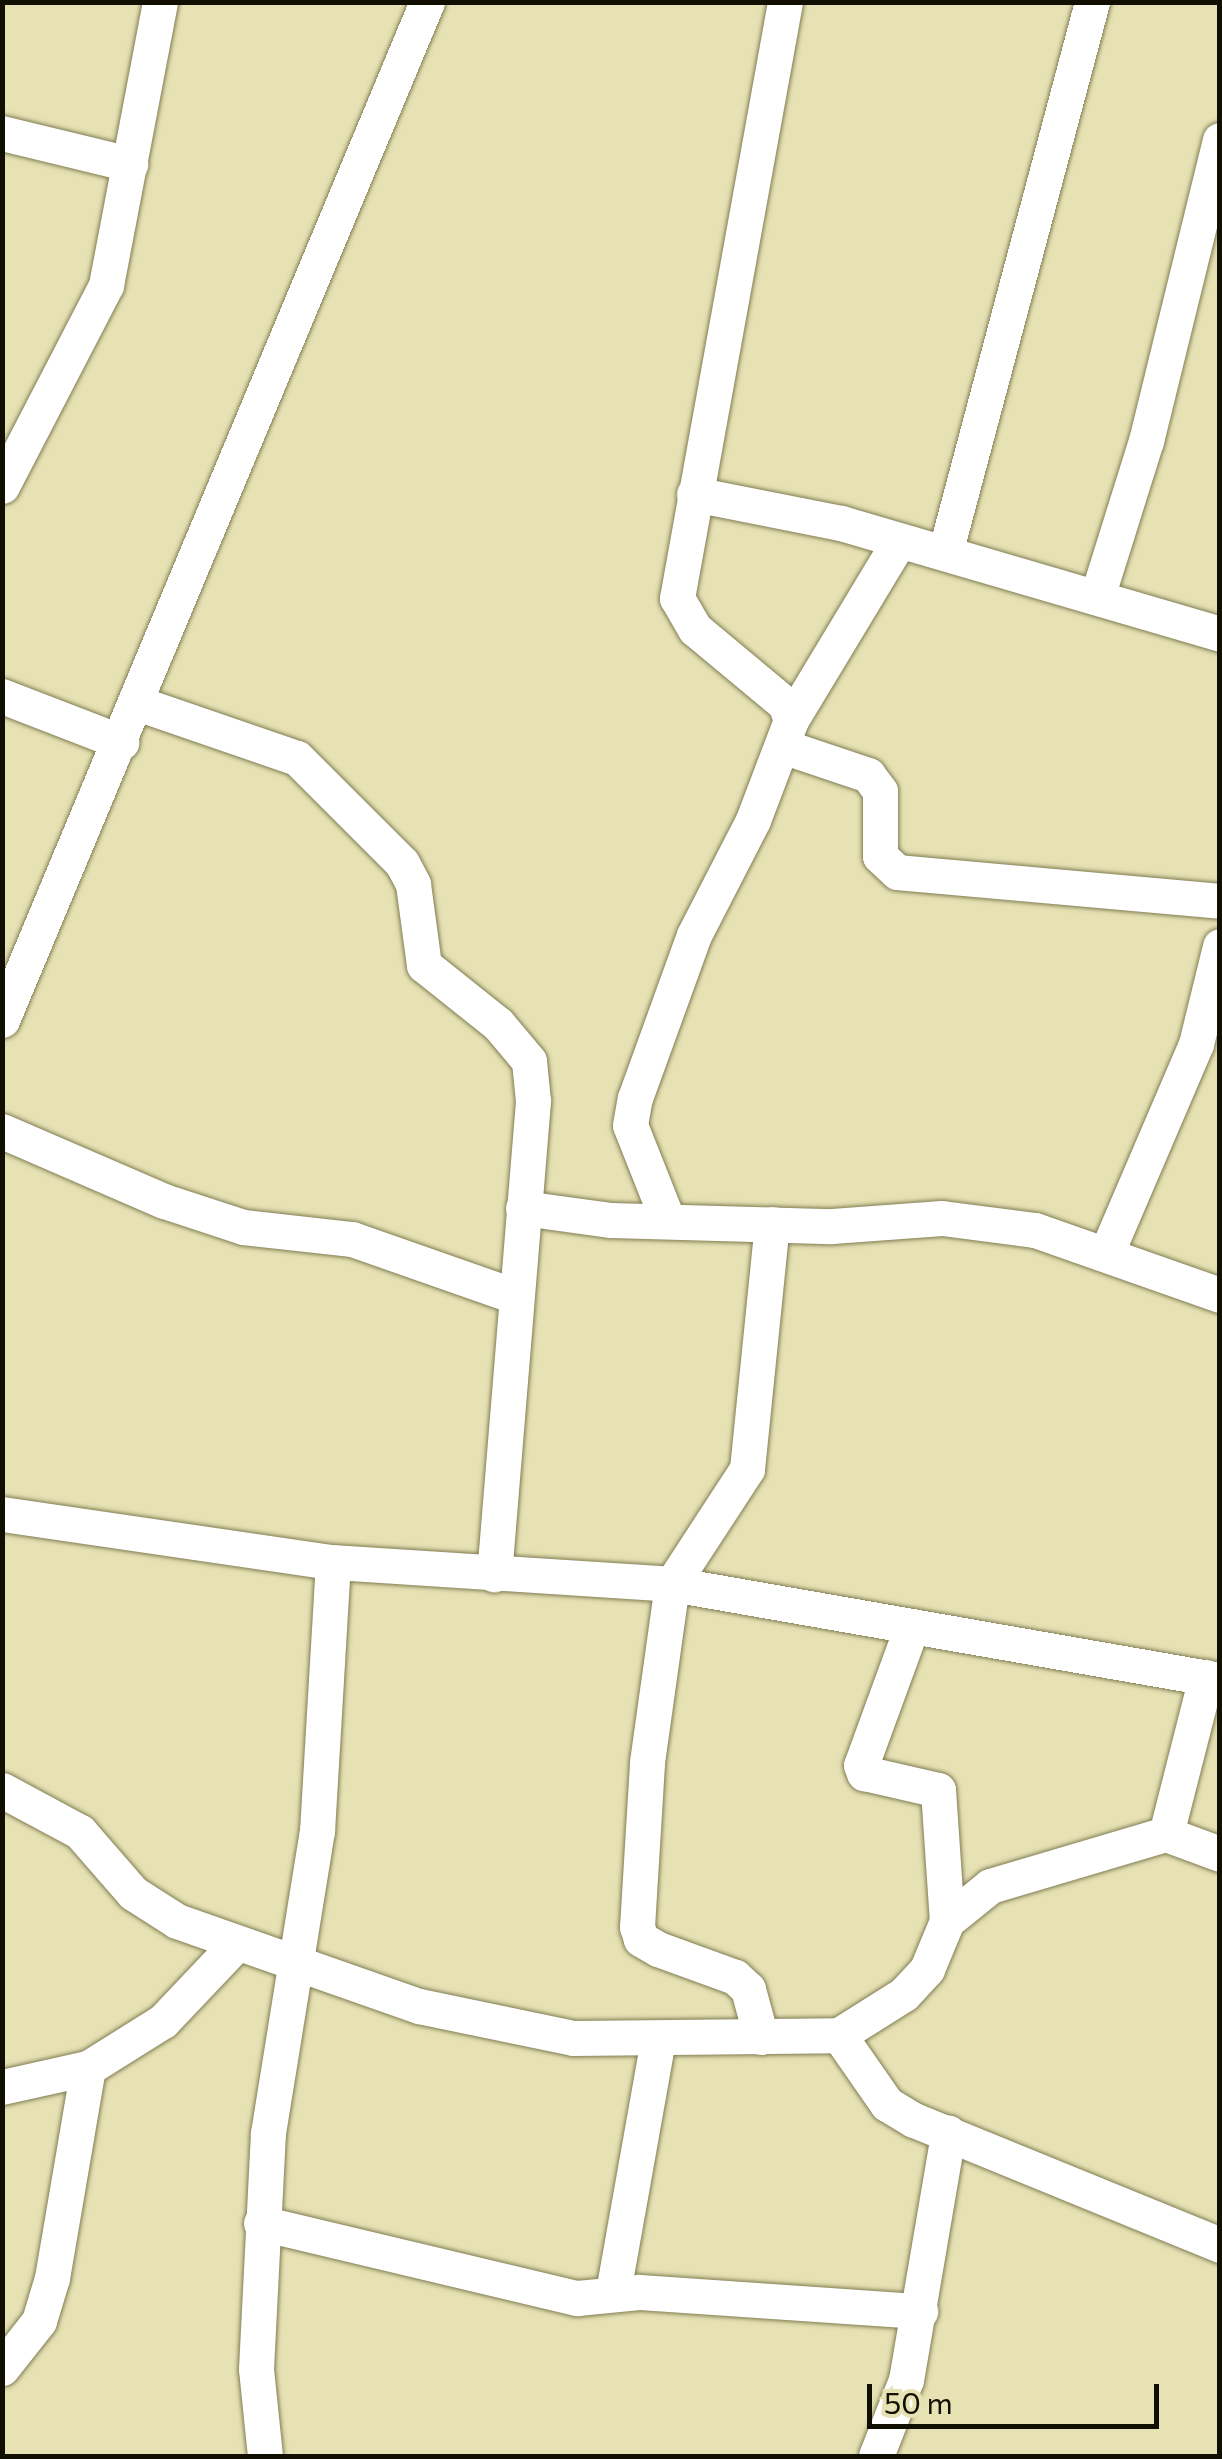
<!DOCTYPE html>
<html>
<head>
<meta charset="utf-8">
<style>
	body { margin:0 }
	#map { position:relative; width:1222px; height:2459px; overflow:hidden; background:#e6e2b4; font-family:Commissioner,sans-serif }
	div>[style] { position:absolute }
	.roads { filter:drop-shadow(0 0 2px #817d53) drop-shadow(0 0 2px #817d53) }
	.minor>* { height:35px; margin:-17.5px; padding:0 17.5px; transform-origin:17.5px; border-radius:17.5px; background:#fff }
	span { translate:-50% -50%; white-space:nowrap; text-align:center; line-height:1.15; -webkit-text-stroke:8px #e6e2b4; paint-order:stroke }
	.frame { position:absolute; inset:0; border:5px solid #110f02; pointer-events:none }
	.scale { position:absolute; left:867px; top:2384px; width:292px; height:45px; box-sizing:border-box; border:5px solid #110f02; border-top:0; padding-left:12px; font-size:30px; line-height:35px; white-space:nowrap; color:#110f02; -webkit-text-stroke:8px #e6e2b4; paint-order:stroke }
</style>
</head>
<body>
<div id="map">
	<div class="roads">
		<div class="minor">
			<i style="left:785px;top:2px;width:606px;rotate:100.27deg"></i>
			<i style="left:677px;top:598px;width:36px;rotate:60deg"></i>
			<i style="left:695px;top:629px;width:117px;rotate:39.8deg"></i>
			<i style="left:785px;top:704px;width:17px;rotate:69deg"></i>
			<i style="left:2px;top:133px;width:132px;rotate:13.6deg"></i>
			<i style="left:2px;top:486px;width:226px;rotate:-62.6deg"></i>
			<i style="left:106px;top:285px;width:288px;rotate:-79.2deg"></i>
			<i style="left:694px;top:494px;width:150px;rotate:11.2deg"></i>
			<i style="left:841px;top:523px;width:395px;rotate:16.3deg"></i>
			<i style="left:945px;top:553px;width:570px;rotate:-75.06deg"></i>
			<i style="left:1097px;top:597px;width:164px;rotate:-72.6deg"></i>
			<i style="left:1146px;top:441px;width:310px;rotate:-76.2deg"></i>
			<i style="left:2px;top:696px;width:128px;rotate:21.1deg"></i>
			<i style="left:137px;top:703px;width:169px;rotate:19deg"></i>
			<i style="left:297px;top:758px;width:148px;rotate:45deg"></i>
			<i style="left:402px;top:863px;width:24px;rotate:62deg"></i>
			<i style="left:413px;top:884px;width:82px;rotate:82.3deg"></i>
			<i style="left:424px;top:965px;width:95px;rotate:38.6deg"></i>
			<i style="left:498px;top:1024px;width:48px;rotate:50deg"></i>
			<i style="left:529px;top:1061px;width:40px;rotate:84.3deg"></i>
			<i style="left:533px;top:1101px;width:475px;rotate:94.7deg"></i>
			<i style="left:782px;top:746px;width:91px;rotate:18.6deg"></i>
			<i style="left:868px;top:775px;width:20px;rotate:53deg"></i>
			<i style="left:880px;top:791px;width:65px;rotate:90deg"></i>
			<i style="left:880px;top:856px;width:23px;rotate:43deg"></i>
			<i style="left:897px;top:872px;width:324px;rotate:5.1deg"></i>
			<i style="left:2px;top:1020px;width:1103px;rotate:-67.34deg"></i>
			<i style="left:2px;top:1131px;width:176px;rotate:23.4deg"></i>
			<i style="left:164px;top:1201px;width:83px;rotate:18.2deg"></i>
			<i style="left:243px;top:1227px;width:110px;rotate:6.3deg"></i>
			<i style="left:352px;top:1239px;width:173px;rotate:19.3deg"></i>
			<i style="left:523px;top:1208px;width:89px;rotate:7.8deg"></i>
			<i style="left:611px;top:1220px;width:221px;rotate:1.6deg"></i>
			<i style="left:832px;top:1226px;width:110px;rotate:-4.2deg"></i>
			<i style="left:942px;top:1218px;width:94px;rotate:7.4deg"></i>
			<i style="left:1035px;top:1230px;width:196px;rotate:19.4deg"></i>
			<i style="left:668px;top:1221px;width:103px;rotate:-111.6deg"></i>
			<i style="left:630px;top:1125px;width:27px;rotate:-80deg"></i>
			<i style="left:635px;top:1098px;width:173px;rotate:-70.1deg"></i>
			<i style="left:694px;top:935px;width:129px;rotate:-62.8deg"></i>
			<i style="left:753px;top:820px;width:107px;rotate:-69.2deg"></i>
			<i style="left:791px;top:720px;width:205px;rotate:-58.9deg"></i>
			<i style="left:1106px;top:1254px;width:228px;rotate:-66.8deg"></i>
			<i style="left:1196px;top:1044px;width:101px;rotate:-76.2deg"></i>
			<i style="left:2px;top:1514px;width:334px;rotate:8.3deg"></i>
			<i style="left:333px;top:1562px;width:340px;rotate:3.7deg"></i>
			<i style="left:672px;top:1584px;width:556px;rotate:9.94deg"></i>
			<i style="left:912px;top:1626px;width:148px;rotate:110.1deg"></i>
			<i style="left:861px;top:1765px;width:9px;rotate:69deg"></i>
			<i style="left:864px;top:1773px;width:76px;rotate:12.9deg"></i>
			<i style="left:938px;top:1790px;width:131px;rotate:86.1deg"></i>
			<i style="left:2px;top:1790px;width:89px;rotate:28.3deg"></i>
			<i style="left:80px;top:1832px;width:81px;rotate:49deg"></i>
			<i style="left:133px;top:1893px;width:52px;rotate:32.5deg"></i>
			<i style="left:177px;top:1921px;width:256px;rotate:19.4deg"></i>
			<i style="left:419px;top:2006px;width:157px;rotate:11.7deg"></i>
			<i style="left:573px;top:2038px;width:266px;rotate:-0.6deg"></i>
			<i style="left:839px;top:2035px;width:77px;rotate:-32.2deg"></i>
			<i style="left:904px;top:1994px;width:34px;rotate:-47deg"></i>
			<i style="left:927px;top:1969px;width:52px;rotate:-67.4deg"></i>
			<i style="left:947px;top:1921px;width:55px;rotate:-39.1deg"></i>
			<i style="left:990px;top:1886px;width:184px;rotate:-16.5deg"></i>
			<i style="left:1166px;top:1834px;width:58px;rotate:20.3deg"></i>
			<i style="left:1166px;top:1834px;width:162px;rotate:-75.7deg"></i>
			<i style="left:839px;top:2035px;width:84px;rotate:55.2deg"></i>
			<i style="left:887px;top:2104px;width:31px;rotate:31deg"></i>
			<i style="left:914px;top:2120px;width:331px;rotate:22.2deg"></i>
			<i style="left:761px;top:2037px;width:50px;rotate:-105.2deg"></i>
			<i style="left:748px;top:1989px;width:18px;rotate:-137deg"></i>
			<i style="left:735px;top:1977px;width:82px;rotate:-160deg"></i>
			<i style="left:658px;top:1949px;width:20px;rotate:-150deg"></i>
			<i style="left:641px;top:1939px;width:13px;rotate:-108deg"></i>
			<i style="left:637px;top:1927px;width:165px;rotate:-86.5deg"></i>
			<i style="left:647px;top:1762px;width:180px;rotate:-82deg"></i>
			<i style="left:672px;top:1584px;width:137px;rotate:-56.9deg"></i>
			<i style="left:747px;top:1469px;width:246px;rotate:-84.2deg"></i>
			<i style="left:2px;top:2087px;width:88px;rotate:-12.5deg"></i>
			<i style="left:88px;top:2068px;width:89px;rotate:-32.1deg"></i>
			<i style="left:163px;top:2021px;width:106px;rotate:-46.5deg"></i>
			<i style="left:261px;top:2223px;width:325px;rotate:13.4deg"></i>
			<i style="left:577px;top:2298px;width:62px;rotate:-5.5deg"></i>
			<i style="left:639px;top:2292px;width:282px;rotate:3.9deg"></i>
			<i style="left:613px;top:2292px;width:257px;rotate:-79.9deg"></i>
			<i style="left:2px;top:2368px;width:60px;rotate:-51.8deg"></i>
			<i style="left:39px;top:2321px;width:45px;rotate:-73.2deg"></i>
			<i style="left:52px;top:2278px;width:213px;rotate:-80.3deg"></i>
			<i style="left:265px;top:2456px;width:87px;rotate:-95.9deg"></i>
			<i style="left:256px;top:2369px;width:236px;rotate:-87.1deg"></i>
			<i style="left:268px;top:2133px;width:306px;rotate:-80.8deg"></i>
			<i style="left:317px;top:1831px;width:269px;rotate:-86.6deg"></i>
			<i style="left:876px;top:2456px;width:82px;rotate:-68.5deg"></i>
			<i style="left:906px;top:2380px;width:251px;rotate:-80.3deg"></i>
		</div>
	</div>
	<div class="frame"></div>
	<div class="scale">50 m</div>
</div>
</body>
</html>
